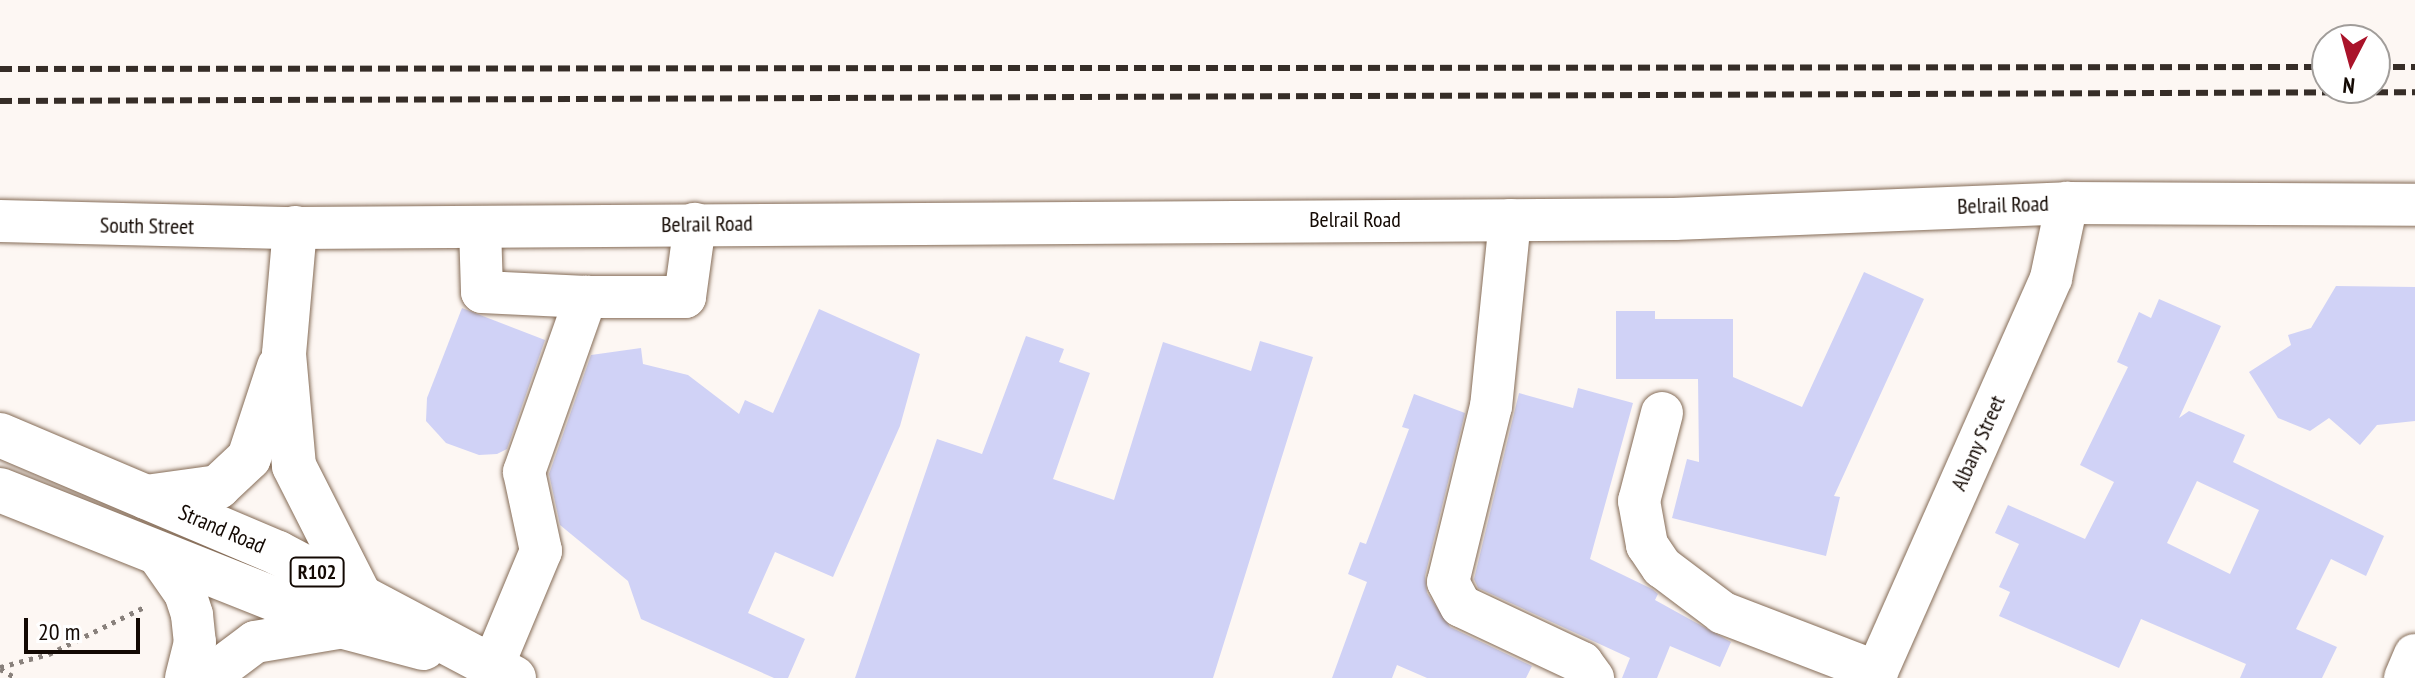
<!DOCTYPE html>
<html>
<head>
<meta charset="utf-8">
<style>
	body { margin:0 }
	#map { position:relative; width:2415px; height:678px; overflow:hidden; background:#fdf7f3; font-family:"PT Sans Narrow",sans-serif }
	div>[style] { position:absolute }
	.building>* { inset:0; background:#d0d2f6 }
	.path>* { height:5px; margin-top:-2.5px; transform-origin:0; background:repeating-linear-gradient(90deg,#89817c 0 4px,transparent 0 10px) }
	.roads { filter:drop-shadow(0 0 2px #856c57) drop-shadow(0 0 2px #856c57) }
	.minor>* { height:42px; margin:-21px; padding:0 21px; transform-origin:21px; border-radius:21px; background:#fff }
	.major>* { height:44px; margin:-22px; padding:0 22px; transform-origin:22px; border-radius:22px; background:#fff }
	.rail>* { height:6px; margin-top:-3px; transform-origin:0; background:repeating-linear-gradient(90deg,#362d27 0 12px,transparent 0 18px) }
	span { translate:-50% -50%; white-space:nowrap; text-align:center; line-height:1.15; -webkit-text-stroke:8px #fff; paint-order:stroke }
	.shield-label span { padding:2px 6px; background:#fff; border:2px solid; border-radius:6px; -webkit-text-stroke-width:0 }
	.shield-label { font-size:20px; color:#130903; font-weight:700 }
	.street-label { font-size:22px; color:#130903 }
	.north { position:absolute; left:2311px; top:24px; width:80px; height:80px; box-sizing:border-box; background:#fff; border:2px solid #a19d9a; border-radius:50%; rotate:186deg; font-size:22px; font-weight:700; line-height:32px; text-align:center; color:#130903 }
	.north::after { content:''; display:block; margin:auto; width:28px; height:36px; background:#aa132a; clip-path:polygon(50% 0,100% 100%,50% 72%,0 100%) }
	.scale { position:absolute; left:24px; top:618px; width:116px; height:36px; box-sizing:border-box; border:4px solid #130903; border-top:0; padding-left:10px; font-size:24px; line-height:28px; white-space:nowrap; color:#130903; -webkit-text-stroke:6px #fff; paint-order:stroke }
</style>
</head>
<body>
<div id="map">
	<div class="building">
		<i style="clip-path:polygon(1864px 272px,1924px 299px,1834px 496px,1840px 497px,1826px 556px,1672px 518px,1687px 459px,1699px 462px,1698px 379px,1616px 379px,1616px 311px,1655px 311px,1655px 319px,1733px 319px,1733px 377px,1802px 407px)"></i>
		<i style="clip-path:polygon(2336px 286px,2415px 287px,2415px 421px,2377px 425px,2360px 445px,2329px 418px,2310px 431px,2278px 418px,2249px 372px,2291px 345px,2288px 335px,2311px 328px)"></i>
		<i style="clip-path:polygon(evenodd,2159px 299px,2221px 326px,2179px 418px,2189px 411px,2245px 435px,2233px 462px,2384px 536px,2366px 576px,2331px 559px,2296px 629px,2337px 647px,2322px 678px,2240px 678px,2246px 664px,2141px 619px,2119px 668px,1999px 616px,2010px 592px,1999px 587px,2019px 544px,1995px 533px,2008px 505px,2085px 539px,2114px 482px,2080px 465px,2128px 367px,2117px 362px,2139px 312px,2151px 318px,2159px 299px,2197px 481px,2259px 510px,2230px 574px,2167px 543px,2197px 481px)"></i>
		<i style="clip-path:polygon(462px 308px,545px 340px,507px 449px,497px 454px,479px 455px,446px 443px,426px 421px,427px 398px)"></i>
		<i style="clip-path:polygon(819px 309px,920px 354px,900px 426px,833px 577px,775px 552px,748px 613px,805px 639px,788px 678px,774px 678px,641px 619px,628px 581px,560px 525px,549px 474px,591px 355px,641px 348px,643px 364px,688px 375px,739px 414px,745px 400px,773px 413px)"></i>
		<i style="clip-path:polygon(1026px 336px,1064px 349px,1059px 362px,1090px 373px,1053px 479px,1114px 500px,1163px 342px,1251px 371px,1260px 341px,1313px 357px,1213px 678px,855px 678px,937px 439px,982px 454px)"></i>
		<i style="clip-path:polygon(1578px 388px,1633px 403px,1590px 559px,1652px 589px,1658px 594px,1655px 600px,1731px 642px,1720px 667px,1670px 646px,1657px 678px,1622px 678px,1630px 658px,1478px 588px,1474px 579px,1519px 393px,1573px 408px)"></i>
		<i style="clip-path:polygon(1414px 394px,1465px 413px,1425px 576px,1427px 593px,1450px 627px,1532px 666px,1526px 678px,1427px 678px,1397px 665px,1392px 678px,1332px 678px,1367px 582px,1348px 574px,1360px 542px,1366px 544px,1409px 429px,1402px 427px)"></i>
	</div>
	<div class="path">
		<i style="left:0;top:667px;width:51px;rotate:-14.9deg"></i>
		<i style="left:49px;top:654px;width:108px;rotate:-26.3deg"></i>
		<i style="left:0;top:669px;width:18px;rotate:29deg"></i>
	</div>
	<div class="roads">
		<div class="minor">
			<i style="left:1510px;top:220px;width:187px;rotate:95.8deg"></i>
			<i style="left:1491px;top:406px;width:181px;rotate:103.7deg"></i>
			<i style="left:1448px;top:582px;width:27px;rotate:62deg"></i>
			<i style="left:1461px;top:606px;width:134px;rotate:25.2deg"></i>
			<i style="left:1582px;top:663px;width:19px;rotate:54deg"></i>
			<i style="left:0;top:221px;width:295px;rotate:1.4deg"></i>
			<i style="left:295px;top:228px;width:1379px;rotate:-0.37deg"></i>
			<i style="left:1674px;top:219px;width:393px;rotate:-2.3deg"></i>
			<i style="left:2067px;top:203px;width:348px;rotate:0.3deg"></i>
			<i style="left:480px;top:227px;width:65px;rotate:88.2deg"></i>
			<i style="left:482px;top:292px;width:104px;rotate:2.8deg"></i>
			<i style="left:1662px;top:413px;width:91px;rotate:104.6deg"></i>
			<i style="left:1639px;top:501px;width:45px;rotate:79.7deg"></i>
			<i style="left:1647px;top:545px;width:27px;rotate:56deg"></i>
			<i style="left:1662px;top:567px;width:76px;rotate:37deg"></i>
			<i style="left:1723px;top:613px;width:165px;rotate:21deg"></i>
			<i style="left:159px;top:556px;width:45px;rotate:54.9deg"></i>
			<i style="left:185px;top:593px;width:23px;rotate:72deg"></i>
			<i style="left:192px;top:615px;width:27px;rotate:84deg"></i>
			<i style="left:195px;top:642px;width:37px;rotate:104deg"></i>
			<i style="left:492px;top:668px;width:127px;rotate:-67.3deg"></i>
			<i style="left:541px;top:551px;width:81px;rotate:-102.1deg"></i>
			<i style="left:524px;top:472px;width:186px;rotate:-70.5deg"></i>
			<i style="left:586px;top:297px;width:99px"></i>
			<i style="left:685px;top:297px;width:74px;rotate:-82.2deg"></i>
			<i style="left:207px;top:678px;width:60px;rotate:-36.9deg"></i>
			<i style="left:255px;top:642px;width:90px;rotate:-9.6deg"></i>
			<i style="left:1874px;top:678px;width:437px;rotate:-66.1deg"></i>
			<i style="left:2051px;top:278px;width:77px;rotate:-78deg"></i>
			<i style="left:2405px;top:678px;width:25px;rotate:-67deg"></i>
		</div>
		<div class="major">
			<i style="left:295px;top:228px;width:126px;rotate:95deg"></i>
			<i style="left:284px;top:354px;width:112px;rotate:84.9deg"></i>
			<i style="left:294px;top:466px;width:141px;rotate:63.1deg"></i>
			<i style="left:0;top:435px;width:302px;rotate:23deg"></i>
			<i style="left:278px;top:553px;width:267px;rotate:27.9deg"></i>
			<i style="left:0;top:490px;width:370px;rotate:21.7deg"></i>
			<i style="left:344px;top:627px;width:82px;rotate:14.9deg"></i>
			<i style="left:146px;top:497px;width:73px;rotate:-7.9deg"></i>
			<i style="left:218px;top:487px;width:42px;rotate:-43.1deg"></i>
			<i style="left:249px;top:458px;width:96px;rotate:-71.8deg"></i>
		</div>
	</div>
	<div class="rail">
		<i style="left:2375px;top:67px;width:40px"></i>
		<i style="left:0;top:69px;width:2327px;rotate:-0.05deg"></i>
		<i style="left:0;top:101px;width:2415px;rotate:-0.21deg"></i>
	</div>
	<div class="shield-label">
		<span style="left:317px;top:572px">R102</span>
	</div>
	<div class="street-label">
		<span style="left:2003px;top:205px;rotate:-2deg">Belrail Road</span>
		<span style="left:1355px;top:220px">Belrail Road</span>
		<span style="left:707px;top:224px;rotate:-1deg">Belrail Road</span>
		<span style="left:147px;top:226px;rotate:1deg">South Street</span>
		<span style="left:1978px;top:443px;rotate:-66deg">Albany Street</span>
		<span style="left:222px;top:529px;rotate:23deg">Strand Road</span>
	</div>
	<div class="north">N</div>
	<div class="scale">20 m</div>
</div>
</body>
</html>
